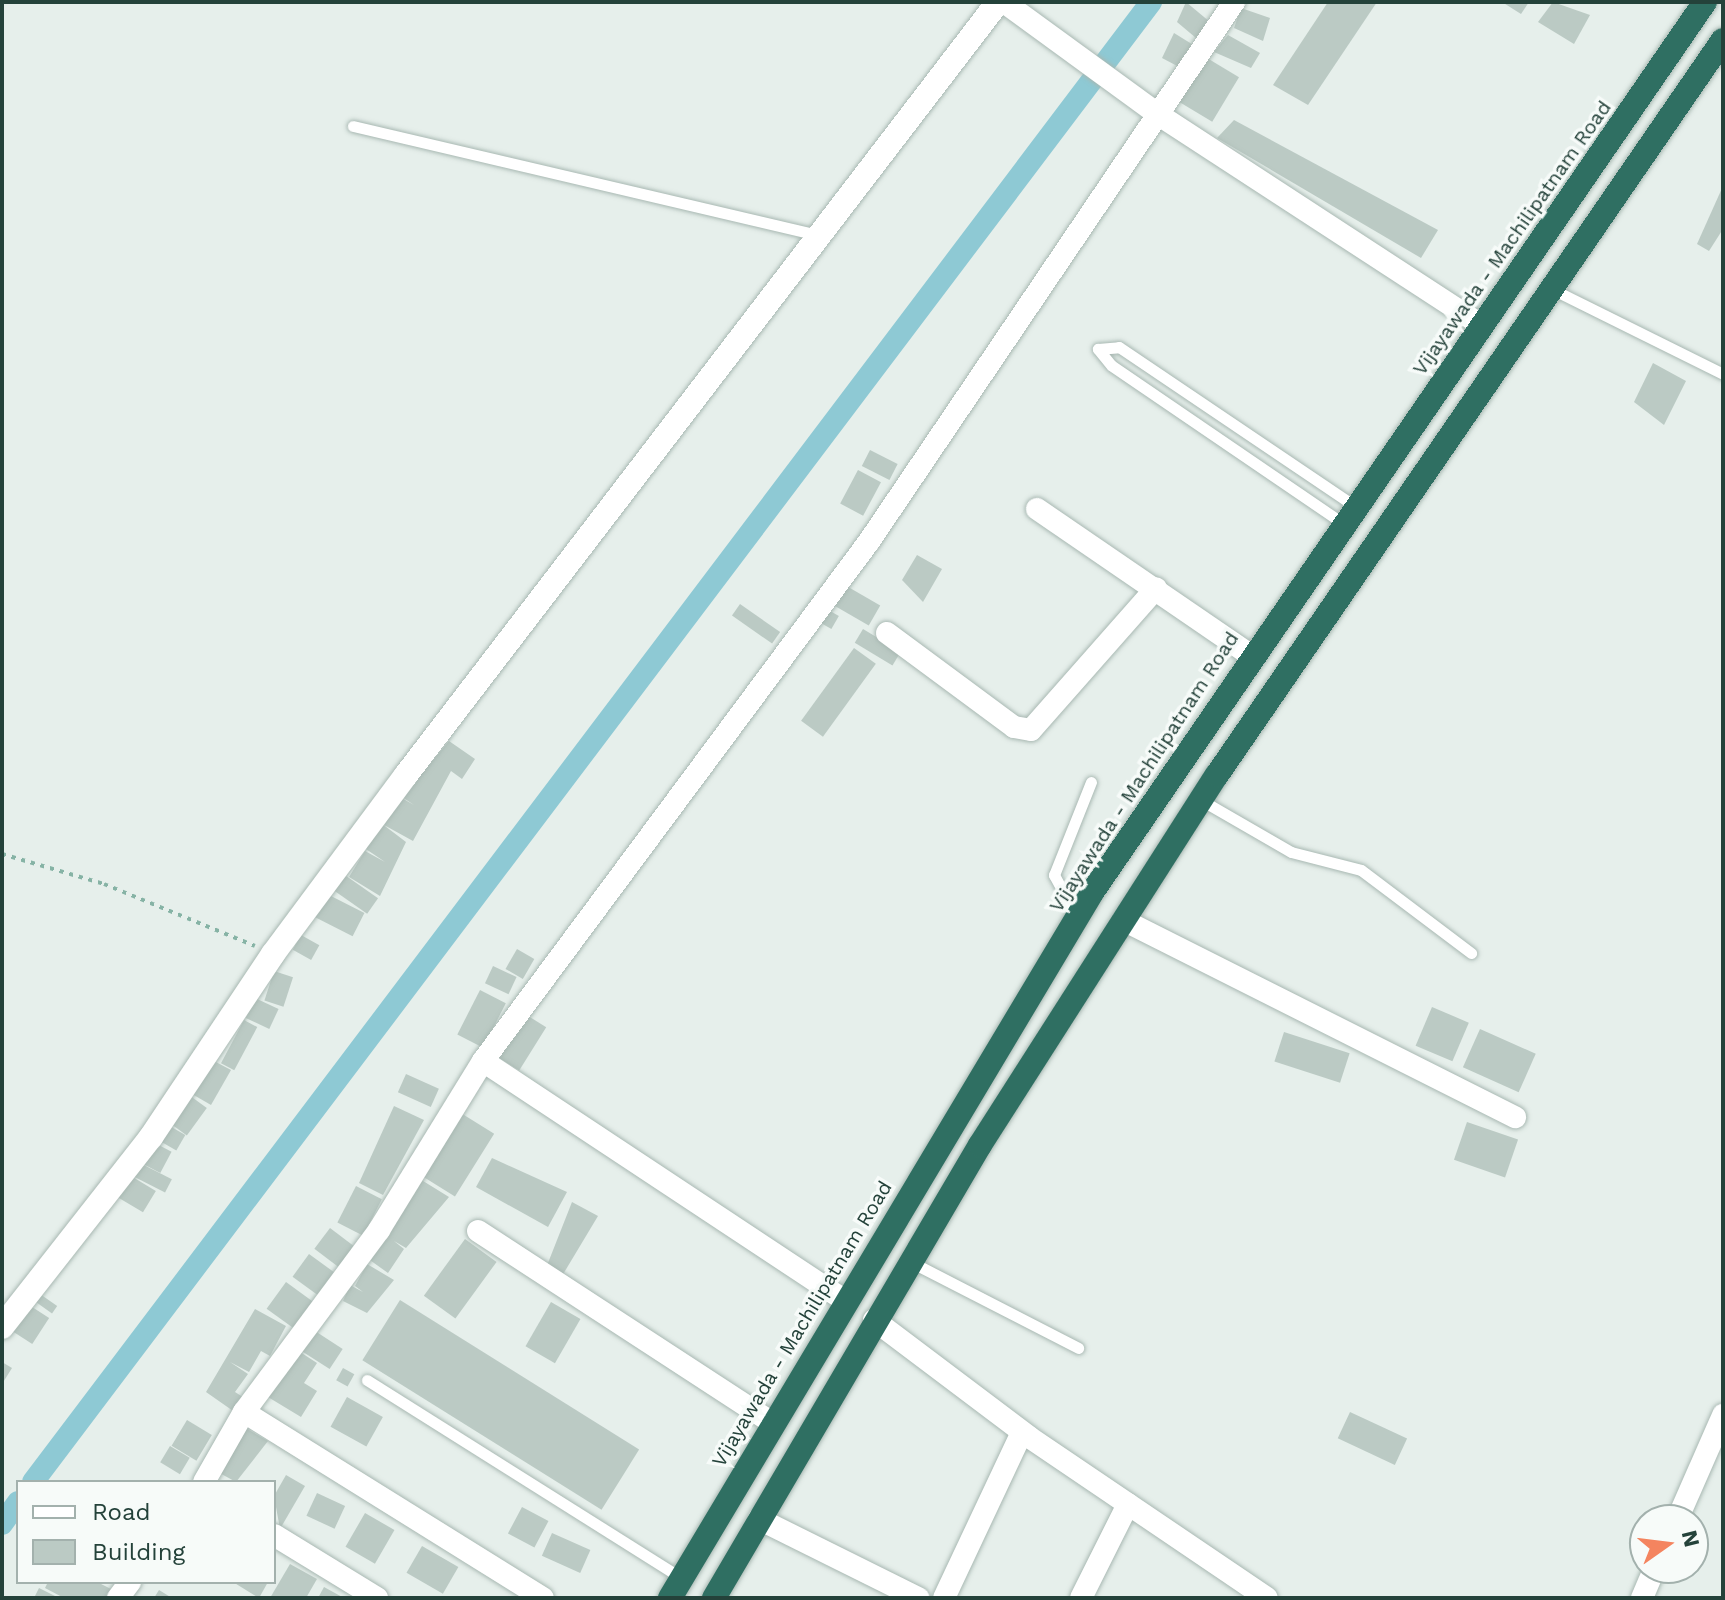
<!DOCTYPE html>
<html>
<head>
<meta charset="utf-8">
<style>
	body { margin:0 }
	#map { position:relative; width:1725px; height:1600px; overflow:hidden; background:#e6efeb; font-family:"Work Sans",sans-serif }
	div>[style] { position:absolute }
	.canal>* { height:22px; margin:-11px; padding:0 11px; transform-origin:11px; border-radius:11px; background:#8ec9d4 }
	.building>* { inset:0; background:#bbcac4; transform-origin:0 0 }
	.path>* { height:4px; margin-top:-2px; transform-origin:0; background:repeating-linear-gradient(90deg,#86b3a5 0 4px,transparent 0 10px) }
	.roads { filter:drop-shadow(0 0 2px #a8b8b2) drop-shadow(0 0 2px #a8b8b2) }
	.lane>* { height:11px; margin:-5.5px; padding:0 5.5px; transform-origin:5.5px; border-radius:5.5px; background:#fff }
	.street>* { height:22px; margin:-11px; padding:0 11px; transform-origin:11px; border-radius:11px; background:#fff }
	.secondary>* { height:24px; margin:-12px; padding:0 12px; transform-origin:12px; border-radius:12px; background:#fff }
	.highway>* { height:24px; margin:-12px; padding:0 12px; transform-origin:12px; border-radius:12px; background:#2f6f62 }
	span { translate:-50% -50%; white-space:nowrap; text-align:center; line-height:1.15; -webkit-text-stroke:7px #f7fbf9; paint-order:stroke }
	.street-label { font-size:20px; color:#24423a }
	.frame { position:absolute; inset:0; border:4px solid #24423a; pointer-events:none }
	.legend { position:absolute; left:16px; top:1480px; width:260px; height:104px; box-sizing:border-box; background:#f7fbf9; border:2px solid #a3b1ad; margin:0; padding:10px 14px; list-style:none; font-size:24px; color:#24423a }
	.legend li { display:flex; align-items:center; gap:16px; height:40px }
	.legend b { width:40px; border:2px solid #a3b1ad }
	.north { position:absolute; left:1629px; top:1504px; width:80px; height:80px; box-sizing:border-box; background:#f7fbf9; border:2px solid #a3b1ad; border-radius:50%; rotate:76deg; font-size:22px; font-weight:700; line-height:32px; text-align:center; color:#24423a }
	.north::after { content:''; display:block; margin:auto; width:28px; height:36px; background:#f4845f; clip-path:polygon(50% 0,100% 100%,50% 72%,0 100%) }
</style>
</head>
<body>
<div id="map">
	<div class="canal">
		<i style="left:33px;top:1482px;width:1855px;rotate:-52.93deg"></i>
		<i style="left:2px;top:1524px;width:27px;rotate:-54deg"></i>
	</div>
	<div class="building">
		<i style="clip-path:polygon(1186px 2px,1210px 22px,1196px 38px,1177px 22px)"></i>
		<i style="clip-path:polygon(1328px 2px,1377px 2px,1308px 105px,1273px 85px)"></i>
		<i style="clip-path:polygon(1502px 2px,1529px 2px,1521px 14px)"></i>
		<i style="clip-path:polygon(1553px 2px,1590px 15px,1574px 44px,1538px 22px)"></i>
		<i style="clip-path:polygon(1241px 8px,1270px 18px,1263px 41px,1234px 28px)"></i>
		<i style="clip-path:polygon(1174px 33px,1195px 46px,1181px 68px,1162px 58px)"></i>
		<i style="clip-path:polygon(1228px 35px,1260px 53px,1251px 68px,1214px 52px)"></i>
		<i style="left:1197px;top:52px;width:49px;height:52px;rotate:31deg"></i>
		<i style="clip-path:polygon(1234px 120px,1438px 230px,1421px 258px,1217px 138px)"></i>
		<i style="clip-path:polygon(1723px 186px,1723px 229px,1709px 251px,1697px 244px)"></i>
		<i style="clip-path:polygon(1653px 363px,1686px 381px,1664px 425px,1634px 402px)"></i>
		<i style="left:870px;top:450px;width:31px;height:18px;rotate:27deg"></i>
		<i style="left:858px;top:470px;width:26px;height:38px;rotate:28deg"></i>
		<i style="clip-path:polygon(917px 555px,942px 569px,923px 602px,902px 580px)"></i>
		<i style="left:843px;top:584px;width:43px;height:23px;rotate:30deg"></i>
		<i style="left:740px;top:604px;width:49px;height:14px;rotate:35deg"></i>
		<i style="left:825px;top:608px;width:16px;height:15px;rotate:30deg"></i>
		<i style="left:863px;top:629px;width:44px;height:16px;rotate:31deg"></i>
		<i style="left:854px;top:648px;width:27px;height:90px;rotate:36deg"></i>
		<i style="clip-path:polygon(449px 741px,475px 759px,462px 779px,451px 771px,413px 841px,384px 825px,400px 797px,414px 805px,402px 797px)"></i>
		<i style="clip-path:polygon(381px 823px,406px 842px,380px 896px,349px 877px,365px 851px,385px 862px,363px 847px)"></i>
		<i style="left:342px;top:873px;width:44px;height:19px;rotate:35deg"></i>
		<i style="left:327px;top:894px;width:42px;height:26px;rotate:27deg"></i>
		<i style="left:301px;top:935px;width:21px;height:17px;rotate:29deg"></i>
		<i style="left:517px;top:949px;width:20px;height:23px;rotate:30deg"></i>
		<i style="left:493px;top:966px;width:26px;height:19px;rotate:25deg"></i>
		<i style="left:274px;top:971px;width:20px;height:31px;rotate:18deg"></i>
		<i style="left:480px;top:990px;width:29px;height:50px;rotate:27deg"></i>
		<i style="left:255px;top:998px;width:26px;height:22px;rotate:25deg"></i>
		<i style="left:1432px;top:1007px;width:40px;height:42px;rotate:23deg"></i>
		<i style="left:525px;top:1014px;width:25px;height:51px;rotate:32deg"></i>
		<i style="left:244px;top:1020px;width:15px;height:49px;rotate:28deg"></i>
		<i style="left:1480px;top:1029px;width:61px;height:42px;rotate:24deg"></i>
		<i style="left:1284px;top:1032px;width:69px;height:31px;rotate:18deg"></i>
		<i style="clip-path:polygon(214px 1061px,231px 1070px,211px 1105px,192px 1094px)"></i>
		<i style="left:406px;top:1074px;width:36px;height:20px;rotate:24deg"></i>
		<i style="left:189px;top:1095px;width:22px;height:34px;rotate:36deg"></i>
		<i style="clip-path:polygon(394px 1106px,424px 1120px,383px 1195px,359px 1183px)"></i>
		<i style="left:456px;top:1110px;width:45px;height:74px;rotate:32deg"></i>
		<i style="left:1467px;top:1122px;width:54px;height:40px;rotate:19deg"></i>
		<i style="left:168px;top:1125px;width:20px;height:18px;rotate:30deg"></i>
		<i style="left:153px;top:1142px;width:21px;height:24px;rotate:28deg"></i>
		<i style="clip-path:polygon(492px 1158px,567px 1192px,548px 1227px,476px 1187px)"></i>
		<i style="left:138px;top:1162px;width:38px;height:15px;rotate:27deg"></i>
		<i style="left:131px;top:1176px;width:29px;height:25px;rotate:31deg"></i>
		<i style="clip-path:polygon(415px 1176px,449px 1197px,406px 1248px,394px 1241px,404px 1249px,388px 1273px,367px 1258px)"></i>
		<i style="left:356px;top:1186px;width:29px;height:41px;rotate:27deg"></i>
		<i style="clip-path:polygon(572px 1202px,598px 1216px,562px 1276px,546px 1268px)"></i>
		<i style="left:330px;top:1228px;width:31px;height:26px;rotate:37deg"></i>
		<i style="left:465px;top:1239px;width:39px;height:70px;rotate:36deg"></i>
		<i style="left:309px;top:1254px;width:34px;height:28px;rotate:36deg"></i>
		<i style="clip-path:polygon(367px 1264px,394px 1280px,367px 1313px,343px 1301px,350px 1285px,363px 1292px,355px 1286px)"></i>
		<i style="left:286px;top:1282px;width:36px;height:33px;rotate:36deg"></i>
		<i style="left:40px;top:1294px;width:21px;height:9px;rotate:35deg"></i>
		<i style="left:400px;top:1300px;width:282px;height:71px;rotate:32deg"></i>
		<i style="left:551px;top:1302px;width:34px;height:51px;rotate:30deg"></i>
		<i style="left:29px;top:1305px;width:24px;height:31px;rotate:33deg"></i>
		<i style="clip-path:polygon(255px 1309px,286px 1326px,270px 1356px,261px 1351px,249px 1372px,230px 1362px,248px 1374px,235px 1392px,246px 1399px,236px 1413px,206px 1392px)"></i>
		<i style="left:315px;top:1331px;width:33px;height:24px;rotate:33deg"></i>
		<i style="clip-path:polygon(294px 1348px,317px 1363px,304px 1383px,317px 1391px,301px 1417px,263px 1394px)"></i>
		<i style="clip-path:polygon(2px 1362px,12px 1368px,2px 1384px)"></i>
		<i style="left:343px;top:1368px;width:13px;height:14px;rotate:29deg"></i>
		<i style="left:347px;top:1397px;width:41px;height:34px;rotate:29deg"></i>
		<i style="left:1350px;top:1412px;width:63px;height:29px;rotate:25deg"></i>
		<i style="left:187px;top:1420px;width:29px;height:30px;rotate:31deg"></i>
		<i style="clip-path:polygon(242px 1426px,268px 1441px,236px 1482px,216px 1471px)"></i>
		<i style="left:170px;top:1446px;width:23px;height:19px;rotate:31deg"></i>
		<i style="clip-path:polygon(286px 1475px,305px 1486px,280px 1529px,274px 1496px)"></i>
		<i style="left:317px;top:1493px;width:31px;height:25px;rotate:25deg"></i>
		<i style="left:522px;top:1507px;width:30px;height:30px;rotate:28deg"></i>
		<i style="left:365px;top:1513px;width:34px;height:39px;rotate:30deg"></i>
		<i style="left:552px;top:1533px;width:42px;height:25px;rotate:24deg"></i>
		<i style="left:422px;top:1546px;width:42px;height:31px;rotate:30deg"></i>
		<i style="clip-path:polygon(290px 1564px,317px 1579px,306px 1598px,270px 1598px)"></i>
		<i style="clip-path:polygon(48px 1582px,97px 1582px,111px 1589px,107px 1598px,64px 1598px,45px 1588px)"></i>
		<i style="clip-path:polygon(233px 1582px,268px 1582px,259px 1598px)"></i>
		<i style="clip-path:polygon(324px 1587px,344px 1598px,318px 1598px)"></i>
		<i style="clip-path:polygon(39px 1588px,59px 1598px,34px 1598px)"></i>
		<i style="clip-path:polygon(159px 1590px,172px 1598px,154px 1598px)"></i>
	</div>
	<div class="path">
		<i style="left:2px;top:854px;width:106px;rotate:16.4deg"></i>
		<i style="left:104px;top:884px;width:163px;rotate:22.3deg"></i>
	</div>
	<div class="roads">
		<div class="lane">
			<i style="left:353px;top:126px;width:479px;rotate:13.2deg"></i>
			<i style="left:1552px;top:289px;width:191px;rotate:26.4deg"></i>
			<i style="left:1341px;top:522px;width:278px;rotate:-145.7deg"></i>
			<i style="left:1111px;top:365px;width:21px;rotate:-129deg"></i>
			<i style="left:1098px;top:349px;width:21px;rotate:-5deg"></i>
			<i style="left:1119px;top:347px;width:282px;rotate:34deg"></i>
			<i style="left:1201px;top:800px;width:104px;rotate:30deg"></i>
			<i style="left:1291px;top:852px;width:72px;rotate:14.4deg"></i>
			<i style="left:1361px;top:870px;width:138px;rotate:37deg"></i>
			<i style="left:1077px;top:917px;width:48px;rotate:-118.7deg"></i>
			<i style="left:1054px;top:875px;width:100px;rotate:-68.3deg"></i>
			<i style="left:911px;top:1262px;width:188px;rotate:27.2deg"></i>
			<i style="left:367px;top:1380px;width:372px;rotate:32.2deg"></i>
		</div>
		<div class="street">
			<i style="left:1004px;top:2px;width:188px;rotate:36.1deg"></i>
			<i style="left:1156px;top:113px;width:388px;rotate:33.1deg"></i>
			<i style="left:1037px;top:509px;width:257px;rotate:34.4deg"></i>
			<i style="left:887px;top:633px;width:158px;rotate:36.5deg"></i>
			<i style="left:1014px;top:727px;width:17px;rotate:10deg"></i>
			<i style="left:1031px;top:730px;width:189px;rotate:-48.6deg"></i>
			<i style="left:1123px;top:920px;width:439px;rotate:26.7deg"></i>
			<i style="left:483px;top:1061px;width:431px;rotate:33.5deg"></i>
			<i style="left:478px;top:1231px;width:350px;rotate:33.1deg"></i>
			<i style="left:874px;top:1320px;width:194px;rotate:37deg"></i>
			<i style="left:1029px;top:1437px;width:287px;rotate:34.1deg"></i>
			<i style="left:244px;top:1412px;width:352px;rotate:31.9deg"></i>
			<i style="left:204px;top:1482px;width:81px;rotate:-60.3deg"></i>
			<i style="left:244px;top:1412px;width:227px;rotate:-53.4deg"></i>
			<i style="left:379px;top:1230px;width:198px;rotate:-58.4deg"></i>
			<i style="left:483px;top:1061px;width:649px;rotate:-53.39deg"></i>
			<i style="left:870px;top:540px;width:650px;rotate:-55.92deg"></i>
			<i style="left:759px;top:1519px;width:178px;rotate:26.4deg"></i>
			<i style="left:1677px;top:1520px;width:115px;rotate:-66.3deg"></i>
			<i style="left:274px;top:1535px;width:121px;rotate:31.5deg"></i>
			<i style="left:118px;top:1598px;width:20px;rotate:-53deg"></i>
			<i style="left:944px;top:1598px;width:183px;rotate:-64.8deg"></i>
			<i style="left:1081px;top:1598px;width:105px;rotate:-63.4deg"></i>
			<i style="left:1642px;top:1598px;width:33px;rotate:-67deg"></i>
		</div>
		<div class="secondary">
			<i style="left:2px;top:1327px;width:241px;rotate:-51.9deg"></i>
			<i style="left:151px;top:1137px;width:220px;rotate:-56.3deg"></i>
			<i style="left:273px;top:954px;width:223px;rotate:-53.4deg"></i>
			<i style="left:406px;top:775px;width:974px;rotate:-52.55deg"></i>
		</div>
		<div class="highway">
			<i style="left:670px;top:1598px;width:824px;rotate:-59.11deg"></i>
			<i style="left:1093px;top:891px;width:1079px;rotate:-55.46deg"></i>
			<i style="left:714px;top:1598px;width:525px;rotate:-59.58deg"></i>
			<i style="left:980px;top:1145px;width:439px;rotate:-57.4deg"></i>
			<i style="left:1217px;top:775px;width:892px;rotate:-55.46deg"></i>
		</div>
	</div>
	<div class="street-label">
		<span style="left:1512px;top:238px;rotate:-55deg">Vijayawada - Machilipatnam Road</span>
		<span style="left:1144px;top:772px;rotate:-57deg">Vijayawada - Machilipatnam Road</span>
		<span style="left:802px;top:1324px;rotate:-59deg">Vijayawada - Machilipatnam Road</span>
	</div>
	<div class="frame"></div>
	<ul class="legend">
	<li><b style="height:10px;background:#fff"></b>Road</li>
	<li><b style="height:22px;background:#bbcac4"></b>Building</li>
	</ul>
	<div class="north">N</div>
</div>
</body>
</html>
